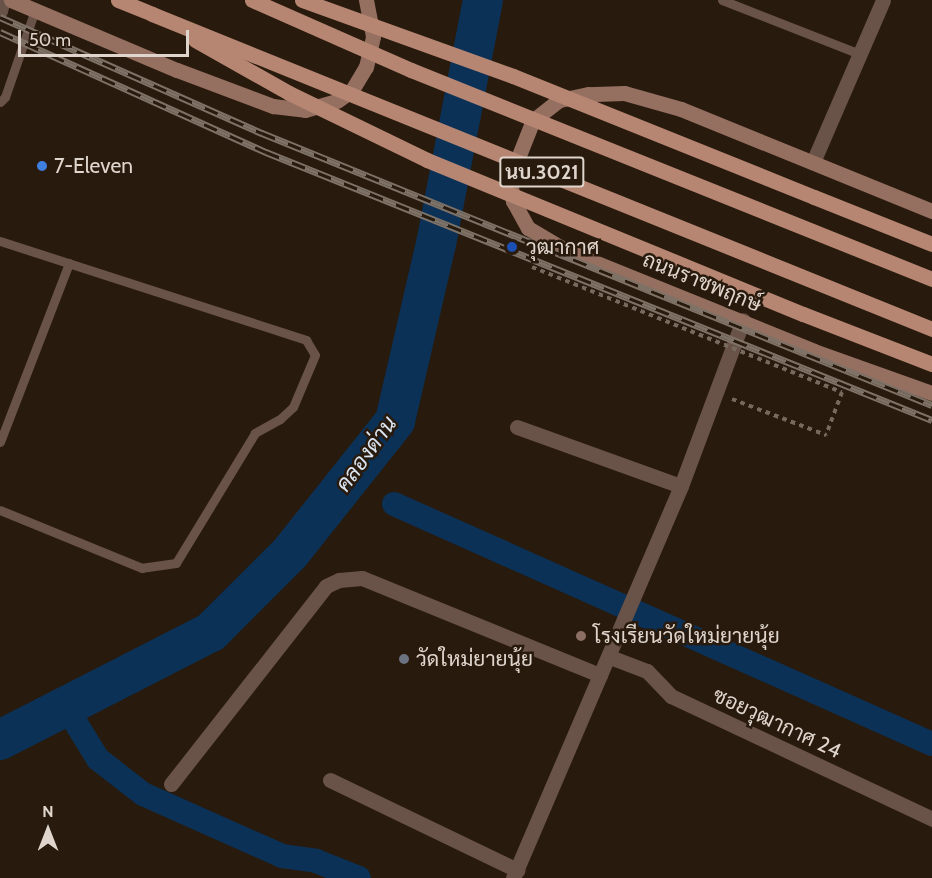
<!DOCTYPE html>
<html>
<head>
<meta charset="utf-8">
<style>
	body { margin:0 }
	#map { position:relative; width:932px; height:878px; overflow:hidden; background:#281a0d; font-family:Cabin,Sarabun,sans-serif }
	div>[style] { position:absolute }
	.canal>* { height:24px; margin:-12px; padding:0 12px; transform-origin:12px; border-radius:12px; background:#0c3156 }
	.river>* { height:40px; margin:-20px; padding:0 20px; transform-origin:20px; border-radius:20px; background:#0c3156 }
	.path>* { height:4px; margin-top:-2px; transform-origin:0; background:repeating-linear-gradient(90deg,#766a5f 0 4.5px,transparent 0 9px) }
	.service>* { height:9px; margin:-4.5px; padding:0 4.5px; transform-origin:4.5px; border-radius:4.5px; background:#695248 }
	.minor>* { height:15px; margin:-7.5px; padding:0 7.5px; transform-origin:7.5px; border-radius:7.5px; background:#695248 }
	.secondary>* { height:15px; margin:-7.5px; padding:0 7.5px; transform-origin:7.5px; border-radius:7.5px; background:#956f60 }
	.primary>* { height:15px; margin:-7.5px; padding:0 7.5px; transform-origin:7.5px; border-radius:7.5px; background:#b68672 }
	.rail>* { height:7px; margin-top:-3.5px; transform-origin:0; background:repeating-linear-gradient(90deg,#281a0d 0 14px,#7e7267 0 28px); box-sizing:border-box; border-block:2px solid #7e7267 }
	.path-bridge>* { height:4px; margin-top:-2px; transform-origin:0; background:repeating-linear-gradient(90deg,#766a5f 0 4.5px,transparent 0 9px) }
	.primary-bridge>* { height:15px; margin:-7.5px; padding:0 7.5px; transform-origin:7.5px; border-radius:7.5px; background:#b68672 }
	.dots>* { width:16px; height:16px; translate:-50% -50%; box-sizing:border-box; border:3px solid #281a0d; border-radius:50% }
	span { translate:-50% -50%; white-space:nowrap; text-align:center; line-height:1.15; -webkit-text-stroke:5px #281a0d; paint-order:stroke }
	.shield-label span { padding:2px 4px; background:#281a0d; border:2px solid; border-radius:4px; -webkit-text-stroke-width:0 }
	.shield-label { font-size:20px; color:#dfd5cc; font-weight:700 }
	.poi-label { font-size:21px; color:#dfd5cc }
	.left { translate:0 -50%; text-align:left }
	.street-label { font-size:21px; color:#dfd5cc }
	.water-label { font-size:22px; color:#dae5f2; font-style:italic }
	.north { position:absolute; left:18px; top:800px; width:60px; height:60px; -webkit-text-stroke:4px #281a0d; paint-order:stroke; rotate:0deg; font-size:16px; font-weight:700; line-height:24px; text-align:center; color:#dfd5cc }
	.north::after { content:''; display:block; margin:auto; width:21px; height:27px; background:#dfd5cc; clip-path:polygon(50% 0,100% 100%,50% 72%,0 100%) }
	.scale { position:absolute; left:18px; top:30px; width:171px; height:27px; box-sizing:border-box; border:3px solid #dfd5cc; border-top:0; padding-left:8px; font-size:18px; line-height:21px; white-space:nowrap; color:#dfd5cc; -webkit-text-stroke:4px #281a0d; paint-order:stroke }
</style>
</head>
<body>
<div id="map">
	<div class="canal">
		<i style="left:394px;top:504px;width:589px;rotate:24.04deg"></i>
		<i style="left:66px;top:707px;width:61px;rotate:58.4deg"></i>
		<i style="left:98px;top:759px;width:57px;rotate:37.9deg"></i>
		<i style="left:143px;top:794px;width:152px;rotate:24deg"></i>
		<i style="left:282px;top:856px;width:34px;rotate:8deg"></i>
		<i style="left:316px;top:861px;width:46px;rotate:21.6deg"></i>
	</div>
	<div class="river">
		<i style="left:0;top:740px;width:237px;rotate:-27.1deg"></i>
		<i style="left:211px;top:632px;width:112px;rotate:-45deg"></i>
		<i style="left:290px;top:553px;width:169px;rotate:-51.5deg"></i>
		<i style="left:395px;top:421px;width:182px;rotate:-77deg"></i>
		<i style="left:436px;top:244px;width:248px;rotate:-79.1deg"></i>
	</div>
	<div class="path">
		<i style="left:732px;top:399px;width:101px;rotate:21deg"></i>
	</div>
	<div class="service">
		<i style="left:722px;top:0;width:148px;rotate:21.4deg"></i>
		<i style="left:0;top:102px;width:7px;rotate:-45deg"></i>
		<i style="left:5px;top:97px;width:92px;rotate:-71deg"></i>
		<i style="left:0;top:241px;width:322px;rotate:17.9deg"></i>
		<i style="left:306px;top:340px;width:17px;rotate:59deg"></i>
		<i style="left:315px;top:355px;width:56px;rotate:112.9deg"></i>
		<i style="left:293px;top:407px;width:18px;rotate:137deg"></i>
		<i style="left:280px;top:419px;width:29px;rotate:151deg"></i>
		<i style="left:255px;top:433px;width:152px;rotate:121.3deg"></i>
		<i style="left:176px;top:563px;width:34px;rotate:172deg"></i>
		<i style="left:142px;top:568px;width:153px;rotate:-157.8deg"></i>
		<i style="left:0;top:442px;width:192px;rotate:-68.9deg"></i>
	</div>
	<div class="minor">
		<i style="left:0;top:11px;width:11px;rotate:-75deg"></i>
		<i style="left:813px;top:162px;width:176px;rotate:-66.6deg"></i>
		<i style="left:517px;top:427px;width:174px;rotate:19.8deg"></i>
		<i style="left:610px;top:657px;width:40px;rotate:21deg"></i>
		<i style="left:647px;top:671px;width:35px;rotate:46deg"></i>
		<i style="left:671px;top:696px;width:289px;rotate:25.2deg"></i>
		<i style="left:330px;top:780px;width:208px;rotate:25.7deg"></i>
		<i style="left:171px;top:784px;width:251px;rotate:-51.9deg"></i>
		<i style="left:326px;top:586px;width:14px;rotate:-25deg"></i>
		<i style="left:339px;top:580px;width:23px;rotate:-5deg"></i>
		<i style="left:362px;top:578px;width:257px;rotate:22.2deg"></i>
		<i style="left:513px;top:878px;width:426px;rotate:-66.8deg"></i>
		<i style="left:681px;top:486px;width:177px;rotate:-69.5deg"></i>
	</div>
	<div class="secondary">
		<i style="left:11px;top:0;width:180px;rotate:22.9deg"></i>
		<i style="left:177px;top:70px;width:103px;rotate:20.6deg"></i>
		<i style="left:273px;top:106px;width:32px;rotate:7deg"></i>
		<i style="left:305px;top:110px;width:33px;rotate:-16deg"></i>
		<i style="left:337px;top:101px;width:19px;rotate:-36deg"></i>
		<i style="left:352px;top:90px;width:27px;rotate:-59deg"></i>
		<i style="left:366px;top:67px;width:32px;rotate:-77deg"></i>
		<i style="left:373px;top:36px;width:37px;rotate:-101deg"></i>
		<i style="left:932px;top:211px;width:271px;rotate:-157.9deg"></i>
		<i style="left:681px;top:109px;width:59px;rotate:-164.3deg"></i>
		<i style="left:624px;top:93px;width:36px;rotate:178deg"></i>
		<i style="left:588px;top:94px;width:30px;rotate:168deg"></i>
		<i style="left:559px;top:100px;width:33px;rotate:142deg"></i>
		<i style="left:533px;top:120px;width:62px;rotate:111.6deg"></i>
		<i style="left:510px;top:178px;width:23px;rotate:83deg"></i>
		<i style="left:513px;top:201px;width:31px;rotate:61deg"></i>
		<i style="left:528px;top:228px;width:45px;rotate:30.5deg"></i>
		<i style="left:567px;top:251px;width:266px;rotate:22deg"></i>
		<i style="left:814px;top:351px;width:125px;rotate:19.6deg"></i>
	</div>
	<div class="primary">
		<i style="left:118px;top:0;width:37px;rotate:22deg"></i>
		<i style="left:814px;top:197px;width:127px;rotate:21.7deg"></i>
		<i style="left:803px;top:314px;width:138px;rotate:21.2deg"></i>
	</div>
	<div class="rail">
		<i style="left:0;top:17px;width:287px;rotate:23.9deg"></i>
		<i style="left:262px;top:133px;width:723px;rotate:22.1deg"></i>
		<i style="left:0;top:32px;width:292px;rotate:24.3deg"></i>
		<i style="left:266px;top:152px;width:718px;rotate:21.92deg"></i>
	</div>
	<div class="path-bridge">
		<i style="left:532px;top:267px;width:334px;rotate:22deg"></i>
		<i style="left:842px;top:392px;width:46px;rotate:110.4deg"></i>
	</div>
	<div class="primary-bridge">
		<i style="left:252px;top:0;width:174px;rotate:23.8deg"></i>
		<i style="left:411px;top:70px;width:561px;rotate:21.86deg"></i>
		<i style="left:302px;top:0;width:224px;rotate:19.8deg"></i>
		<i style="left:513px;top:76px;width:324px;rotate:21.9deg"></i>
		<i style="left:152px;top:14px;width:841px;rotate:21.99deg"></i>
		<i style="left:195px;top:40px;width:108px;rotate:29.4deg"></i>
		<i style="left:289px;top:93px;width:153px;rotate:25.9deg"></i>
		<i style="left:427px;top:160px;width:406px;rotate:22.3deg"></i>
	</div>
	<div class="dots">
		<i style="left:42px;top:166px;background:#3f7fe0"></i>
		<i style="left:512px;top:247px;background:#1a4fb4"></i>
		<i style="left:581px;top:636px;background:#8d6e63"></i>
		<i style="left:404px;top:659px;background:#6b7280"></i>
	</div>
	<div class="shield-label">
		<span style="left:542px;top:172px">นบ.3021</span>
	</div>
	<div class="poi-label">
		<span class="left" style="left:54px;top:166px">7-Eleven</span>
		<span class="left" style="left:526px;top:247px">วุฒากาศ</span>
		<span class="left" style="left:593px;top:636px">โรงเรียนวัดใหม่ยายนุ้ย</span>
		<span class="left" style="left:416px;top:659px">วัดใหม่ยายนุ้ย</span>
	</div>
	<div class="street-label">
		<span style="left:702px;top:282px;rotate:22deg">ถนนราชพฤกษ์</span>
		<span style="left:777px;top:723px;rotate:25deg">ซอยวุฒากาศ 24</span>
	</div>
	<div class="water-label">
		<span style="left:366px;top:454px;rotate:-54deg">คลองด่าน</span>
	</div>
	<div class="north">N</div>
	<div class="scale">50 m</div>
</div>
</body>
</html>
